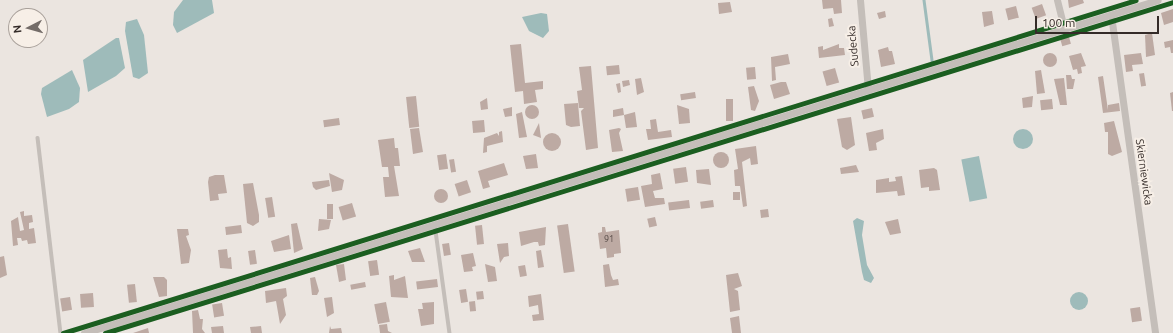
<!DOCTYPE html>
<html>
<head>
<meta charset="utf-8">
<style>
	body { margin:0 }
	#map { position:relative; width:1173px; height:333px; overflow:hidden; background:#ebe5e0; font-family:Ubuntu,sans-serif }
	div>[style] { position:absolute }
	.water>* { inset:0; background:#9ebbba; transform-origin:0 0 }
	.round { border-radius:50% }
	.stream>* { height:2.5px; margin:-1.25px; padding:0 1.25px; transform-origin:1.25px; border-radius:1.25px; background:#9ebbba }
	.building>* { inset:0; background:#bdaaa3; transform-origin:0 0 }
	.lane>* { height:3.5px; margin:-1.75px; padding:0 1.75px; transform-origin:1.75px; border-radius:1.75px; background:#c4beb9 }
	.street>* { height:7px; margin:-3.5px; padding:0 3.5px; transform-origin:3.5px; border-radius:3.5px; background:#c4beb9 }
	.cycleway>* { height:5px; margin:-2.5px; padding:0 2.5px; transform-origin:2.5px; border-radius:2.5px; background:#1b5e20 }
	span { translate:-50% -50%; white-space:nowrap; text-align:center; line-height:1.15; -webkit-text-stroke:4px #f7efe7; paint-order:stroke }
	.number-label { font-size:9px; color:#564b47 }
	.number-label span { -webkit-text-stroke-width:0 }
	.street-label { font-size:11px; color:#342b28 }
	.north { position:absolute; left:8px; top:8px; width:40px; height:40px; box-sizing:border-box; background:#f7efe7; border:1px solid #a9a19b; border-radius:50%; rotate:264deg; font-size:11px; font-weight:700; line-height:16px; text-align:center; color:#342b28 }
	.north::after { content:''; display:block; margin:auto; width:14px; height:18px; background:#746c68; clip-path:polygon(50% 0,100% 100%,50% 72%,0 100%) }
	.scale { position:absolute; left:1035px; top:16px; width:124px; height:18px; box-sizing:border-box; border:2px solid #342b28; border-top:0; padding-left:5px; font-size:12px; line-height:14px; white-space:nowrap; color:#342b28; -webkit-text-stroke:3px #f7efe7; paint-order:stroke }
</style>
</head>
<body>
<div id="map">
	<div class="water">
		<i style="clip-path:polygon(183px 0,212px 0,214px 13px,177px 33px,173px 25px,174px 12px)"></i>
		<i style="clip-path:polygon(541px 13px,547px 14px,549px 31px,543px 38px,529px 31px,522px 17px)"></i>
		<i style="clip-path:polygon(137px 19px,144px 35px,148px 73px,139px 79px,133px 77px,125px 31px,126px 22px)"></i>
		<i style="clip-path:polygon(116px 38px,119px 38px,125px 68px,116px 76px,88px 92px,83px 60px)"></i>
		<i style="clip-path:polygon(72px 70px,80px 88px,79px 102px,69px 109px,47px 117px,41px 94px,42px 88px)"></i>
		<i class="round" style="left:1013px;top:129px;width:20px;height:20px"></i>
		<i style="left:979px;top:156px;width:43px;height:18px;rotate:79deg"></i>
		<i style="clip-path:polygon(857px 218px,864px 221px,862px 235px,867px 265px,874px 278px,871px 283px,864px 280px,862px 272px,853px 221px)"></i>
		<i class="round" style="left:1070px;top:292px;width:18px;height:18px"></i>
	</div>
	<div class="stream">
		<i style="left:924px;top:0;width:61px;rotate:82.4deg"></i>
	</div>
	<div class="building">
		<i style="clip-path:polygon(822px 0,841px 0,842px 13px,834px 14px,833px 8px,823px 9px)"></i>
		<i style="clip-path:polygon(1068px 0,1083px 0,1084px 3px,1069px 8px)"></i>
		<i style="clip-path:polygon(730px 2px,732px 12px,719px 14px,718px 3px)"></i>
		<i style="left:1042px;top:4px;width:12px;height:11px;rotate:70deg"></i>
		<i style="left:1016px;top:6px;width:12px;height:11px;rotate:76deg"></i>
		<i style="clip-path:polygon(1173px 9px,1173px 22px,1164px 25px,1161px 13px)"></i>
		<i style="clip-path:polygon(885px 11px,886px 17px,879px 19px,877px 13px)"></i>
		<i style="clip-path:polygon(992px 11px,994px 24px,984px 27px,982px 12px)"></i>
		<i style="clip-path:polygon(832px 18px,834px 26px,829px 27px,828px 19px)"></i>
		<i style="clip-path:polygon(1152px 33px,1155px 55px,1146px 57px,1145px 35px)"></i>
		<i style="left:1069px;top:37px;width:7px;height:9px;rotate:74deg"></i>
		<i style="clip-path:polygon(1173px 40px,1173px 53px,1171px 53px,1170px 47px,1165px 48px,1164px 42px)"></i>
		<i style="clip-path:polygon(521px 44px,525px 83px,543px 81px,543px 89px,535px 90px,537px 102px,524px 104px,523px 91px,515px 92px,510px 45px)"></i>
		<i style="clip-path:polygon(839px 44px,839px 48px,844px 48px,845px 55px,819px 58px,818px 47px,823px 46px,823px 50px)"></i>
		<i style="clip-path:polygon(888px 47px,889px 51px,892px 51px,895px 64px,881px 67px,878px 50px)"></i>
		<i class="round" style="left:1043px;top:53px;width:14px;height:14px"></i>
		<i style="clip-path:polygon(1081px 53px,1086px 66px,1081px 67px,1082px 73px,1078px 74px,1077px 69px,1073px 70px,1069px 56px)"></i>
		<i style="clip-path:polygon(1141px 53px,1143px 64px,1132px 65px,1133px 71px,1126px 72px,1124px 55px)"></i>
		<i style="clip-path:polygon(788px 54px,790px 64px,775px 67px,776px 80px,772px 81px,771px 57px)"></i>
		<i style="left:619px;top:65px;width:9px;height:13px;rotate:84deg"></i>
		<i style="clip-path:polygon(591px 66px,598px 148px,586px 150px,581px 111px,584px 108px,579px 108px,577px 91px,582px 90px,579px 67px)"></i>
		<i style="left:755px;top:67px;width:12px;height:9px;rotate:85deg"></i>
		<i style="left:835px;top:68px;width:15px;height:13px;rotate:74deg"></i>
		<i style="clip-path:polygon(1041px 70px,1045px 93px,1037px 94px,1035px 71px)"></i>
		<i style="left:1144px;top:73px;width:13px;height:5px;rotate:81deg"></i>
		<i style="clip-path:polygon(1066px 75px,1071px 75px,1072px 79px,1075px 79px,1073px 89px,1067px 89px)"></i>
		<i style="clip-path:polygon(1103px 76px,1108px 110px,1108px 105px,1119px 103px,1120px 111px,1103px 113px,1098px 77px)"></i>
		<i style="clip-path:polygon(641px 78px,644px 92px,637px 95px,635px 79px)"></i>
		<i style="clip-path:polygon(1064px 78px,1067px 105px,1060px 105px,1054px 79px)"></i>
		<i style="clip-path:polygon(629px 80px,630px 85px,623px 87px,622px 81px)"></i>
		<i style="clip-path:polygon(781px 82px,786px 82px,790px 94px,774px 99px,770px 85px)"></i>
		<i style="clip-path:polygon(620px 83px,621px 92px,618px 93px,616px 84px)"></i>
		<i style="clip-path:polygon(754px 86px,759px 101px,755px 111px,751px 110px,748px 87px)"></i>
		<i style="left:695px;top:92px;width:6px;height:15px;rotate:81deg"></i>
		<i style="clip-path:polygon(1173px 92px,1173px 111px,1172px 111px,1170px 93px)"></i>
		<i style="left:416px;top:96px;width:31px;height:10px;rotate:84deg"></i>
		<i style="clip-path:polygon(1033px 96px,1032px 107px,1023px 108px,1022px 98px)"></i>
		<i style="clip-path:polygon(487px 98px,488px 109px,481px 110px,480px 102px)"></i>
		<i style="left:726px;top:99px;width:7px;height:22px"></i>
		<i style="left:1052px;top:99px;width:10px;height:12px;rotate:84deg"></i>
		<i style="clip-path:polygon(578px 103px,580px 126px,571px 127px,566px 125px,564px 104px)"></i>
		<i style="clip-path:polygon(677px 105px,689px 109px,690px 123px,679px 124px)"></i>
		<i class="round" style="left:525px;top:105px;width:14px;height:14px"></i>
		<i style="clip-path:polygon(512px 107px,512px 116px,505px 117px,503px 109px)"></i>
		<i style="clip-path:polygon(623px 108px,624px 115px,613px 117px,613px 110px)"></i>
		<i style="left:872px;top:108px;width:9px;height:11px;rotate:77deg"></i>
		<i style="clip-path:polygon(522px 112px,527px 137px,519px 138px,516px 114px)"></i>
		<i style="clip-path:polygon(635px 112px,637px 127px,626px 128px,624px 115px)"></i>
		<i style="clip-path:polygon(851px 117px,855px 145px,847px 150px,842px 147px,837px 119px)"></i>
		<i style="left:339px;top:118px;width:7px;height:16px;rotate:82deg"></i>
		<i style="clip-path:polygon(656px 119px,658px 132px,671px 130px,672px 137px,648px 140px,646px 129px,651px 129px,650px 120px)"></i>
		<i style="left:484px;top:120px;width:12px;height:12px;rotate:85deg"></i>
		<i style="clip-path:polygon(1114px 121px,1122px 152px,1112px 156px,1108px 154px,1108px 132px,1105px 132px,1104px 123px)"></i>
		<i style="clip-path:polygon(539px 123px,541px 138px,533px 135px)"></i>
		<i style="clip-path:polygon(419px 128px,423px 152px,413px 154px,410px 129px)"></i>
		<i style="clip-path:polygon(619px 128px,621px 129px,619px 133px,623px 151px,612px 152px,609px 130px)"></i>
		<i style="clip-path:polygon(883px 129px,884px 139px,876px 143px,877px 150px,869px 151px,866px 133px)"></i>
		<i style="clip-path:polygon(502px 131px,503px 142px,487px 146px,487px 152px,483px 153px,484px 138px,497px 133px,499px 136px,499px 132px)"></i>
		<i class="round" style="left:543px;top:133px;width:18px;height:18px"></i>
		<i style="clip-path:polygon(394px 138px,395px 148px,398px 148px,400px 166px,394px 166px,399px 196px,385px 197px,383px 177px,389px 177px,388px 167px,382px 167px,378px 140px)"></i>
		<i style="clip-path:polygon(756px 146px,758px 164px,751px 165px,750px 158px,742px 162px,747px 206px,743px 207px,740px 186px,735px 186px,734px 170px,738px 169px,735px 149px)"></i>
		<i class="round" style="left:713px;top:152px;width:16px;height:16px"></i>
		<i style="left:446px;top:154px;width:15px;height:9px;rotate:82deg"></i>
		<i style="clip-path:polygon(536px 154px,538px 168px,526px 169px,523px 156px)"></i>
		<i style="left:454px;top:159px;width:13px;height:5px;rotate:81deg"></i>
		<i style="clip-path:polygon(504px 163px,508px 175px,488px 181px,490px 187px,483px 189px,478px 171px)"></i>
		<i style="clip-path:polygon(856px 165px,859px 172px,841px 174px,840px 168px)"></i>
		<i style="left:686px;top:167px;width:15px;height:13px;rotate:82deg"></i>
		<i style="clip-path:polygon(934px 168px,937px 170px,940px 190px,929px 191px,929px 187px,921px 188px,919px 170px)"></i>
		<i style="clip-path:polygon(709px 169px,711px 185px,697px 183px,696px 170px)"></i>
		<i style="clip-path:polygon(329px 173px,344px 180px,342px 190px,332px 192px)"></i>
		<i style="clip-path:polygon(660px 173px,663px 189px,653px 191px,655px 198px,664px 198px,665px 204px,645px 207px,641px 186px,652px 184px,651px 175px)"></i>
		<i style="clip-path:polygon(215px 175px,224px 175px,227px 193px,218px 194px,219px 200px,210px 201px,208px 182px,209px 177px)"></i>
		<i style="clip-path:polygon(902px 176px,905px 195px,898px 196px,897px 191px,876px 193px,876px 180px,889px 178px,889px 182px,896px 181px,895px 177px)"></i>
		<i style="clip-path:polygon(329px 180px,330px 186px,316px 190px,313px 187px,312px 182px)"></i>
		<i style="left:467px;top:180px;width:13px;height:13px;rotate:72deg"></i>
		<i style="clip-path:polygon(253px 183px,259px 215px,259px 222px,253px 226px,247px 223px,243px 184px)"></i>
		<i style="left:638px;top:187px;width:13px;height:13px;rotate:81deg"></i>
		<i class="round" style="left:434px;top:189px;width:14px;height:14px"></i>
		<i style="left:733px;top:192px;width:7px;height:8px"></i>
		<i style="left:272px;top:197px;width:20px;height:7px;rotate:81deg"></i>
		<i style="left:689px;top:200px;width:8px;height:21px;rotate:83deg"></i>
		<i style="left:713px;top:200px;width:7px;height:13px;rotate:82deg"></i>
		<i style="left:352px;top:203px;width:14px;height:14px;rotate:73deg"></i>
		<i style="left:327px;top:204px;width:6px;height:15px"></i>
		<i style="left:768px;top:209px;width:8px;height:8px;rotate:83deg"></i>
		<i style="clip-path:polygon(24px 211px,24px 216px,32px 215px,33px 222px,29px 223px,29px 229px,34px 228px,36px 243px,28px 244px,27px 240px,22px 241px,21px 238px,17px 238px,18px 245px,13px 246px,11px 221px,18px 217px,20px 231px,24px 230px,20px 212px)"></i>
		<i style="left:655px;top:217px;width:9px;height:8px;rotate:77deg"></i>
		<i style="clip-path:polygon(319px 219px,331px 220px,329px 229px,318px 231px)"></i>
		<i style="clip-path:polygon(898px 219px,901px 233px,890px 235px,885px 222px)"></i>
		<i style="clip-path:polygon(297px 223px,303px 249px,294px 253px,291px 224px)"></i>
		<i style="left:568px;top:224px;width:48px;height:11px;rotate:82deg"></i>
		<i style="left:241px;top:225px;width:8px;height:16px;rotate:83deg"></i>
		<i style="left:482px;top:225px;width:19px;height:7px;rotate:84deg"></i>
		<i style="clip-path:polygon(546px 227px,545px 245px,539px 246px,538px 242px,534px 242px,521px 246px,519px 232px)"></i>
		<i style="clip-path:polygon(602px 227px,605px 227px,606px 232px,619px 230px,621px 253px,614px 254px,614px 257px,607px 258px,606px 248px,600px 249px,598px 233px,602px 232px)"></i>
		<i style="clip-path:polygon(177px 229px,188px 229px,189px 235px,186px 236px,191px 250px,189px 263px,181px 264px)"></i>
		<i style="clip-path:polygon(289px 235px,291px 249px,274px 252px,271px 241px)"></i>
		<i style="left:449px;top:243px;width:12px;height:7px;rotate:81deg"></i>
		<i style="clip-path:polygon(508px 243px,509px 256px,504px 257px,500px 263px,497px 244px)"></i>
		<i style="clip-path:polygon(420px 248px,425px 262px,412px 262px,408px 251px)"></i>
		<i style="clip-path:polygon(227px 249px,228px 258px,231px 257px,232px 269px,220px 268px,218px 250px)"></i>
		<i style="left:255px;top:250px;width:14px;height:7px;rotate:82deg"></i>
		<i style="clip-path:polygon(541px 250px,544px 267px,538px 268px,536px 251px)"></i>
		<i style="clip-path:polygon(473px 253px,476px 266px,472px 267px,473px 271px,464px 272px,461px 255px)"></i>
		<i style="clip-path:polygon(4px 256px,7px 275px,0 278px,0 257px)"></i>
		<i style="left:377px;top:260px;width:15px;height:9px;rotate:82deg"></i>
		<i style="clip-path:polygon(344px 264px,346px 280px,339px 282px,336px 265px)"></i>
		<i style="clip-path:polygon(485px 264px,495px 267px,497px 281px,488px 282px)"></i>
		<i style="clip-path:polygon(609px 264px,611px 275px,613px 280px,618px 279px,619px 285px,605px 287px,603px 265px)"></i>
		<i style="left:525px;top:265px;width:11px;height:7px;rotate:80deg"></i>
		<i style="clip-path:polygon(738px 273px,742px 286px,734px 289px,738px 291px,740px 310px,730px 312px,726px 275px)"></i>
		<i style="clip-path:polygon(394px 275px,394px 280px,405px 276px,408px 298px,391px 297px,389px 276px)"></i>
		<i style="clip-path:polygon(153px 277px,164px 277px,167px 280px,167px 296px,159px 297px)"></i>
		<i style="clip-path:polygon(315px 277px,319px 291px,317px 295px,312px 295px,310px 278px)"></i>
		<i style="left:437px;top:279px;width:8px;height:21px;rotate:83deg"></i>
		<i style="left:365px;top:282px;width:5px;height:15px;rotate:79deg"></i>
		<i style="left:135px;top:284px;width:18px;height:8px;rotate:84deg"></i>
		<i style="clip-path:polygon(286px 288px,287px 296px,283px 299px,286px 315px,280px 324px,276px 301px,266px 303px,265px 291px)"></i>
		<i style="left:466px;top:289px;width:13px;height:7px;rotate:81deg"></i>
		<i style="left:483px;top:291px;width:8px;height:7px;rotate:83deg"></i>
		<i style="left:93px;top:293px;width:14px;height:13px;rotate:86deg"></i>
		<i style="clip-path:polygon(541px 294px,544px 320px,533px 321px,532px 315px,539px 314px,538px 305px,529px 307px,528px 296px)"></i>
		<i style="left:70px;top:297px;width:13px;height:10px;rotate:81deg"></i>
		<i style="clip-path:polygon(332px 297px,334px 313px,327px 317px,324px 298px)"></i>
		<i style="left:475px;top:301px;width:10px;height:6px;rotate:84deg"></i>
		<i style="left:386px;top:302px;width:20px;height:12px;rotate:79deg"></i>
		<i style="clip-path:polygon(434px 302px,434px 324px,421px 326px,418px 309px,423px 309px,422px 303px)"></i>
		<i style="left:222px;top:303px;width:13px;height:10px;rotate:81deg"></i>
		<i style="left:1140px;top:307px;width:14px;height:10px;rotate:82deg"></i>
		<i style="clip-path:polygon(198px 310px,200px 319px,203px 319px,202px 329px,205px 333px,193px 333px,192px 311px)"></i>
		<i style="clip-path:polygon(739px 316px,741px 333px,732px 333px,730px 318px)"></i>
		<i style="clip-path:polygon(387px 324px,388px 331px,392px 333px,380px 333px,379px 325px)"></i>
		<i style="clip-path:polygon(223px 326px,224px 333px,212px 333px,211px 327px)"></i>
		<i style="clip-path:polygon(261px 326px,262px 333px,251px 333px,250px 327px)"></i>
		<i style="clip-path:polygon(330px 326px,331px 329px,341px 328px,342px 333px,329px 333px)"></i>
		<i style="clip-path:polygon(148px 328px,149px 333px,133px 333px)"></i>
	</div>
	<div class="lane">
		<i style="left:38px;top:138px;width:196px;rotate:83.3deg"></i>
		<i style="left:435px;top:224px;width:110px;rotate:82.2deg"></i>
	</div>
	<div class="street">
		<i style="left:860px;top:0;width:90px;rotate:84.9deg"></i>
		<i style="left:1057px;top:0;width:30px;rotate:76deg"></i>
		<i style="left:1111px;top:15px;width:321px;rotate:82.1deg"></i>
		<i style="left:84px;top:333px;width:1124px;rotate:-17.23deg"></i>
	</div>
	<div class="cycleway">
		<i style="left:63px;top:333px;width:1123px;rotate:-17.24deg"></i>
		<i style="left:105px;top:333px;width:1118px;rotate:-17.22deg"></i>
	</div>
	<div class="number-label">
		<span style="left:609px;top:239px">91</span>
	</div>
	<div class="street-label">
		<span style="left:853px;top:46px;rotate:-95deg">Sudecka</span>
		<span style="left:1144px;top:172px;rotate:82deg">Skierniewicka</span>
	</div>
	<div class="north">N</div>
	<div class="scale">100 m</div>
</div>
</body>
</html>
